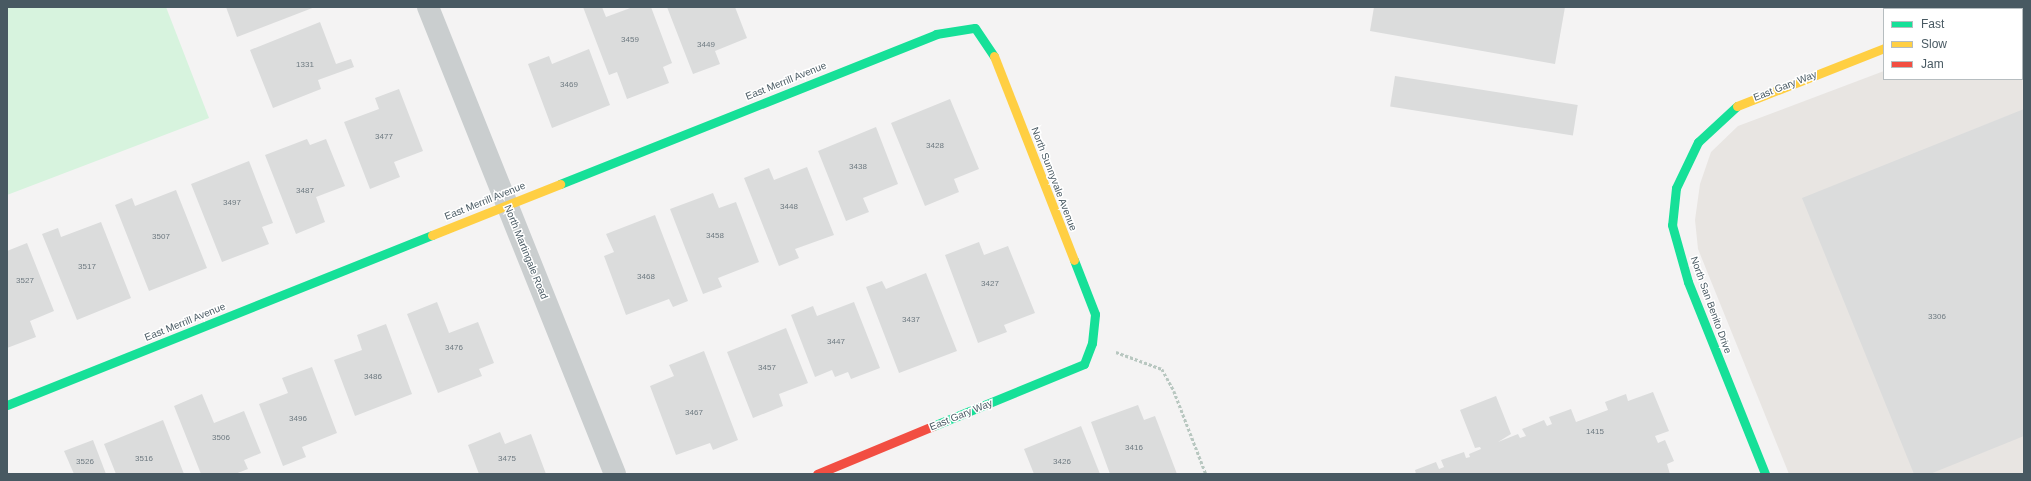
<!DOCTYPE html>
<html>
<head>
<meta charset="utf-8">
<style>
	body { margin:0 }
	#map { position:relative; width:2031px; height:481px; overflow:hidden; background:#f4f3f3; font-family:Helvetica,sans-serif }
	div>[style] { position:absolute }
	.commercial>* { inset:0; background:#e8e5e2 }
	.green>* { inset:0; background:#d7f3de }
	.building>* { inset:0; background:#dbdcdc; transform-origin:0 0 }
	.path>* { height:2.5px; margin-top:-1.25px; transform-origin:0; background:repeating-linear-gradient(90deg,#b8c7c0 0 3px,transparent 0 5px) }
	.street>* { height:22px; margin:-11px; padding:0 11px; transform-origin:11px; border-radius:11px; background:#cacecf }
	.fast>* { height:9px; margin:-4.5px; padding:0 4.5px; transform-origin:4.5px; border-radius:4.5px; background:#16e098 }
	.slow>* { height:9px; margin:-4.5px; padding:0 4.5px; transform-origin:4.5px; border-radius:4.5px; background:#ffcf43 }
	.jam>* { height:9px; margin:-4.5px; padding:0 4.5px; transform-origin:4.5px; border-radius:4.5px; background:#f24e42 }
	span { translate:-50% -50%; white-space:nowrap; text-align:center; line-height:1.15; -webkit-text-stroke:3px #fff; paint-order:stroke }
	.number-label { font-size:8px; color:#6e7a81 }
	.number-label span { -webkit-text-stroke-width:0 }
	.street-label { font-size:10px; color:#485962 }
	.frame { position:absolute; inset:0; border:8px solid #485962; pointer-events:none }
	.legend { position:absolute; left:1883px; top:8px; width:140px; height:72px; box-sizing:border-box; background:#fff; border:1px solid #b6bdc0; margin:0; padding:5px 7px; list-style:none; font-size:12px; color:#485962 }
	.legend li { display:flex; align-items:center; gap:8px; height:20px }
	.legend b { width:20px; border:1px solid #b6bdc0 }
</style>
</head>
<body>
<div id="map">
	<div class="commercial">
		<i style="clip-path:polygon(2024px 18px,2024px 474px,1789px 474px,1698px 249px,1695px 220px,1700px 184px,1711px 152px,1738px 126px,1884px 71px,1884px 79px,2022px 79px)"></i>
	</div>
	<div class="green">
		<i style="clip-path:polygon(7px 7px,166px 7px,209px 118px,7px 195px)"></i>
	</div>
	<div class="building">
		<i style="clip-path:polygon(226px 7px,315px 7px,237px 37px)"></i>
		<i style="clip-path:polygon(583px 7px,602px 7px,606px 17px,633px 7px,651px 7px,672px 63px,663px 67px,669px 83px,627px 99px,617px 72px,609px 75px)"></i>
		<i style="clip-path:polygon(667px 7px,735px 7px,747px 38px,715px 51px,720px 64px,693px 74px)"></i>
		<i style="clip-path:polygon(1374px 7px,1565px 7px,1555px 64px,1370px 31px)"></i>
		<i style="clip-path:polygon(320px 22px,336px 64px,351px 59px,354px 67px,318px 80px,321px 89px,273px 108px,250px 50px)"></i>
		<i style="clip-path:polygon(589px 49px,610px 105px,552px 128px,528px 64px,549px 56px,552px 64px)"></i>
		<i style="left:1395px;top:76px;width:185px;height:31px;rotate:9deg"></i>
		<i style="clip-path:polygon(399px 89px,423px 151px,394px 162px,400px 177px,370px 189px,344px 122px,379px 109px,375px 98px)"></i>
		<i style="clip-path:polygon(950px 99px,979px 169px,954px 179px,959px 192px,925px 206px,891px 123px)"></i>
		<i style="clip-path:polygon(2024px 109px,2024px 436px,1930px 474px,1914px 474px,1802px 198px)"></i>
		<i style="clip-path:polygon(876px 127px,898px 184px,863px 198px,869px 212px,846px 221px,818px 151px)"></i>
		<i style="clip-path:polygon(307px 139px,310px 145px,326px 139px,345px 186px,316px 197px,325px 222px,296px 234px,265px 155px)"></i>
		<i style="clip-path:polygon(249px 161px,273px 223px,262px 227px,269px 244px,222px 262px,191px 184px)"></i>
		<i style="clip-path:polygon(807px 167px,834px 235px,795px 249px,799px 258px,779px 266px,744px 178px,769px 168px,774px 180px)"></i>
		<i style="clip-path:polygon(176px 190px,207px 268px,149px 291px,115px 205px,132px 198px,135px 206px)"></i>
		<i style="clip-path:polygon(713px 193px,719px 208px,736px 202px,759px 262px,718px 278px,722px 287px,703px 294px,670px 209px)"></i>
		<i style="clip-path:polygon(655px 215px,688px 301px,673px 307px,669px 299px,626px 315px,604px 256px,614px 252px,606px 234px)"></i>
		<i style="clip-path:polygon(101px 222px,131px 298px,77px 320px,42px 234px,58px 228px,61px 237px)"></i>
		<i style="clip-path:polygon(979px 242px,984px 255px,1008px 246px,1035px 313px,1004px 325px,1007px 332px,978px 343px,945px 255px)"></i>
		<i style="clip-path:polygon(27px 243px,54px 311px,30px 321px,36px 337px,7px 348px,7px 251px)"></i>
		<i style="clip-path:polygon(926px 273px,957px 351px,899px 373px,866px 287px,882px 281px,886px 289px)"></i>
		<i style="clip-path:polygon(437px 302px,449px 333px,478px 322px,494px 363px,479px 369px,482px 376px,438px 393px,407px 314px)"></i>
		<i style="clip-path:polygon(854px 302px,880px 368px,851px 379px,848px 372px,835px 377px,832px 370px,815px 377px,791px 315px,813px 306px,817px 316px)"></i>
		<i style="clip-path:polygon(386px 324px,412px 394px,355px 416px,334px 360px,362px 350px,357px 335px)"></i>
		<i style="clip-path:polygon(786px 328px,808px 383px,779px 394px,783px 406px,753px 418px,727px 352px)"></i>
		<i style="clip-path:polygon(704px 351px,738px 440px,713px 450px,710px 443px,676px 455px,650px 386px,674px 376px,669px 365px)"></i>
		<i style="clip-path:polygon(312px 367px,337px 433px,302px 447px,306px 457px,283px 466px,259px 404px,288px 393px,282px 378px)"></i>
		<i style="clip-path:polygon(1653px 392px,1669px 431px,1655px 436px,1658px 443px,1665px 440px,1674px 461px,1667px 464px,1670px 474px,1416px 474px,1415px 470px,1436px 462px,1439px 469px,1444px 467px,1441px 460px,1464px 452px,1466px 458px,1470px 457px,1469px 454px,1481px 449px,1480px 447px,1475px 448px,1460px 410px,1496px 396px,1511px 434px,1498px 442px,1518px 434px,1520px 438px,1526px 436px,1522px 429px,1544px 420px,1547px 426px,1552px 424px,1549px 417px,1571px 409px,1576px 422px,1608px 410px,1605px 402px,1626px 394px,1628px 401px)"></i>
		<i style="clip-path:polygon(202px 394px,214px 423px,244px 411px,261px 453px,244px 460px,248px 469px,235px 474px,201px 474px,174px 406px)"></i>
		<i style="clip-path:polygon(1138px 405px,1144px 420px,1155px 416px,1177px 474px,1110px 474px,1091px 422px)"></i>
		<i style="clip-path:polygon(163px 420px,184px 474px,116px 474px,104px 444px)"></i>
		<i style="clip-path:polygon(1081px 426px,1100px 474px,1034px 474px,1024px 449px)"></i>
		<i style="clip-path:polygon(500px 432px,505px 444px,531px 434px,546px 474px,479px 474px,468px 445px)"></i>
		<i style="clip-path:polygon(93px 440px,106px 474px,74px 474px,64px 451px)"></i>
	</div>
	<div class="path">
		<i style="left:1116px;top:352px;width:49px;rotate:20.3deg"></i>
		<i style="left:1162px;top:369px;width:25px;rotate:61deg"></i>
		<i style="left:1174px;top:391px;width:89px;rotate:68.9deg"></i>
	</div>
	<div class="street">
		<i style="left:428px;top:7px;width:503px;rotate:68.18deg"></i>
		<i style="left:1988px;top:9px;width:5px;rotate:-22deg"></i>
	</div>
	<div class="fast">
		<i style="left:1737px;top:106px;width:53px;rotate:137.3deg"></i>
		<i style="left:1698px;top:142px;width:51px;rotate:115.6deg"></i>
		<i style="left:1676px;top:188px;width:37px;rotate:96deg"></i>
		<i style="left:1672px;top:225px;width:59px;rotate:74.3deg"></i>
		<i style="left:1688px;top:282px;width:207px;rotate:68.1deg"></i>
		<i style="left:560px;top:184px;width:405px;rotate:-21.7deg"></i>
		<i style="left:936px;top:34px;width:39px;rotate:-9deg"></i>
		<i style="left:975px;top:28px;width:34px;rotate:56deg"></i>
		<i style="left:7px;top:405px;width:458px;rotate:-21.8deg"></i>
		<i style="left:933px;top:426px;width:163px;rotate:-22.3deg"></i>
		<i style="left:1084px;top:364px;width:22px;rotate:-69deg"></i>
		<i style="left:1092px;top:343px;width:29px;rotate:-84deg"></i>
		<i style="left:1095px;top:314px;width:58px;rotate:-111.3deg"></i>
	</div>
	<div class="slow">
		<i style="left:994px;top:56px;width:219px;rotate:68.6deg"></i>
		<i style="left:1737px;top:106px;width:158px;rotate:-21.5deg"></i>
		<i style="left:432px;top:235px;width:138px;rotate:-21.7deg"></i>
	</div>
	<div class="jam">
		<i style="left:817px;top:474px;width:126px;rotate:-22.5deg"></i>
	</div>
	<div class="number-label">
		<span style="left:630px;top:40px">3459</span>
		<span style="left:706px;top:45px">3449</span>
		<span style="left:305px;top:65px">1331</span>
		<span style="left:569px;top:85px">3469</span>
		<span style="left:384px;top:137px">3477</span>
		<span style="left:935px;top:146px">3428</span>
		<span style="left:858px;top:167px">3438</span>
		<span style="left:305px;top:191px">3487</span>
		<span style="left:232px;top:203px">3497</span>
		<span style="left:789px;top:207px">3448</span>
		<span style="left:715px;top:236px">3458</span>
		<span style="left:161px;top:237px">3507</span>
		<span style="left:87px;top:267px">3517</span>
		<span style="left:646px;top:277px">3468</span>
		<span style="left:25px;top:281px">3527</span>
		<span style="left:990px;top:284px">3427</span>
		<span style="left:1937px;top:317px">3306</span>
		<span style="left:911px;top:320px">3437</span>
		<span style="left:836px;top:342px">3447</span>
		<span style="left:454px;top:348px">3476</span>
		<span style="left:767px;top:368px">3457</span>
		<span style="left:373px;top:377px">3486</span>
		<span style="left:694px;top:413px">3467</span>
		<span style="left:298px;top:419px">3496</span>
		<span style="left:1595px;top:432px">1415</span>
		<span style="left:221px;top:438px">3506</span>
		<span style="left:1134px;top:448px">3416</span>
		<span style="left:144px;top:459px">3516</span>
		<span style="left:507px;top:459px">3475</span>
		<span style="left:85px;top:462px">3526</span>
		<span style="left:1062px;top:462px">3426</span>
	</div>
	<div class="street-label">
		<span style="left:786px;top:81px;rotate:-22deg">East Merrill Avenue</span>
		<span style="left:1785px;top:86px;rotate:-21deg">East Gary Way</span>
		<span style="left:1054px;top:179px;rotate:69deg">North Sunnyvale Avenue</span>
		<span style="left:485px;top:201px;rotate:-22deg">East Merrill Avenue</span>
		<span style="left:526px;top:252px;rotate:68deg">North Martingale Road</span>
		<span style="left:1711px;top:305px;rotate:70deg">North San Benito Drive</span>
		<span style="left:185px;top:322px;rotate:-22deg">East Merrill Avenue</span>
		<span style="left:961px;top:415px;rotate:-22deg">East Gary Way</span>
	</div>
	<div class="frame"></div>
	<ul class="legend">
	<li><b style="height:5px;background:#16e098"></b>Fast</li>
	<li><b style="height:5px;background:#ffcf43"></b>Slow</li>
	<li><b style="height:5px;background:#f24e42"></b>Jam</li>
	</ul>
</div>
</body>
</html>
